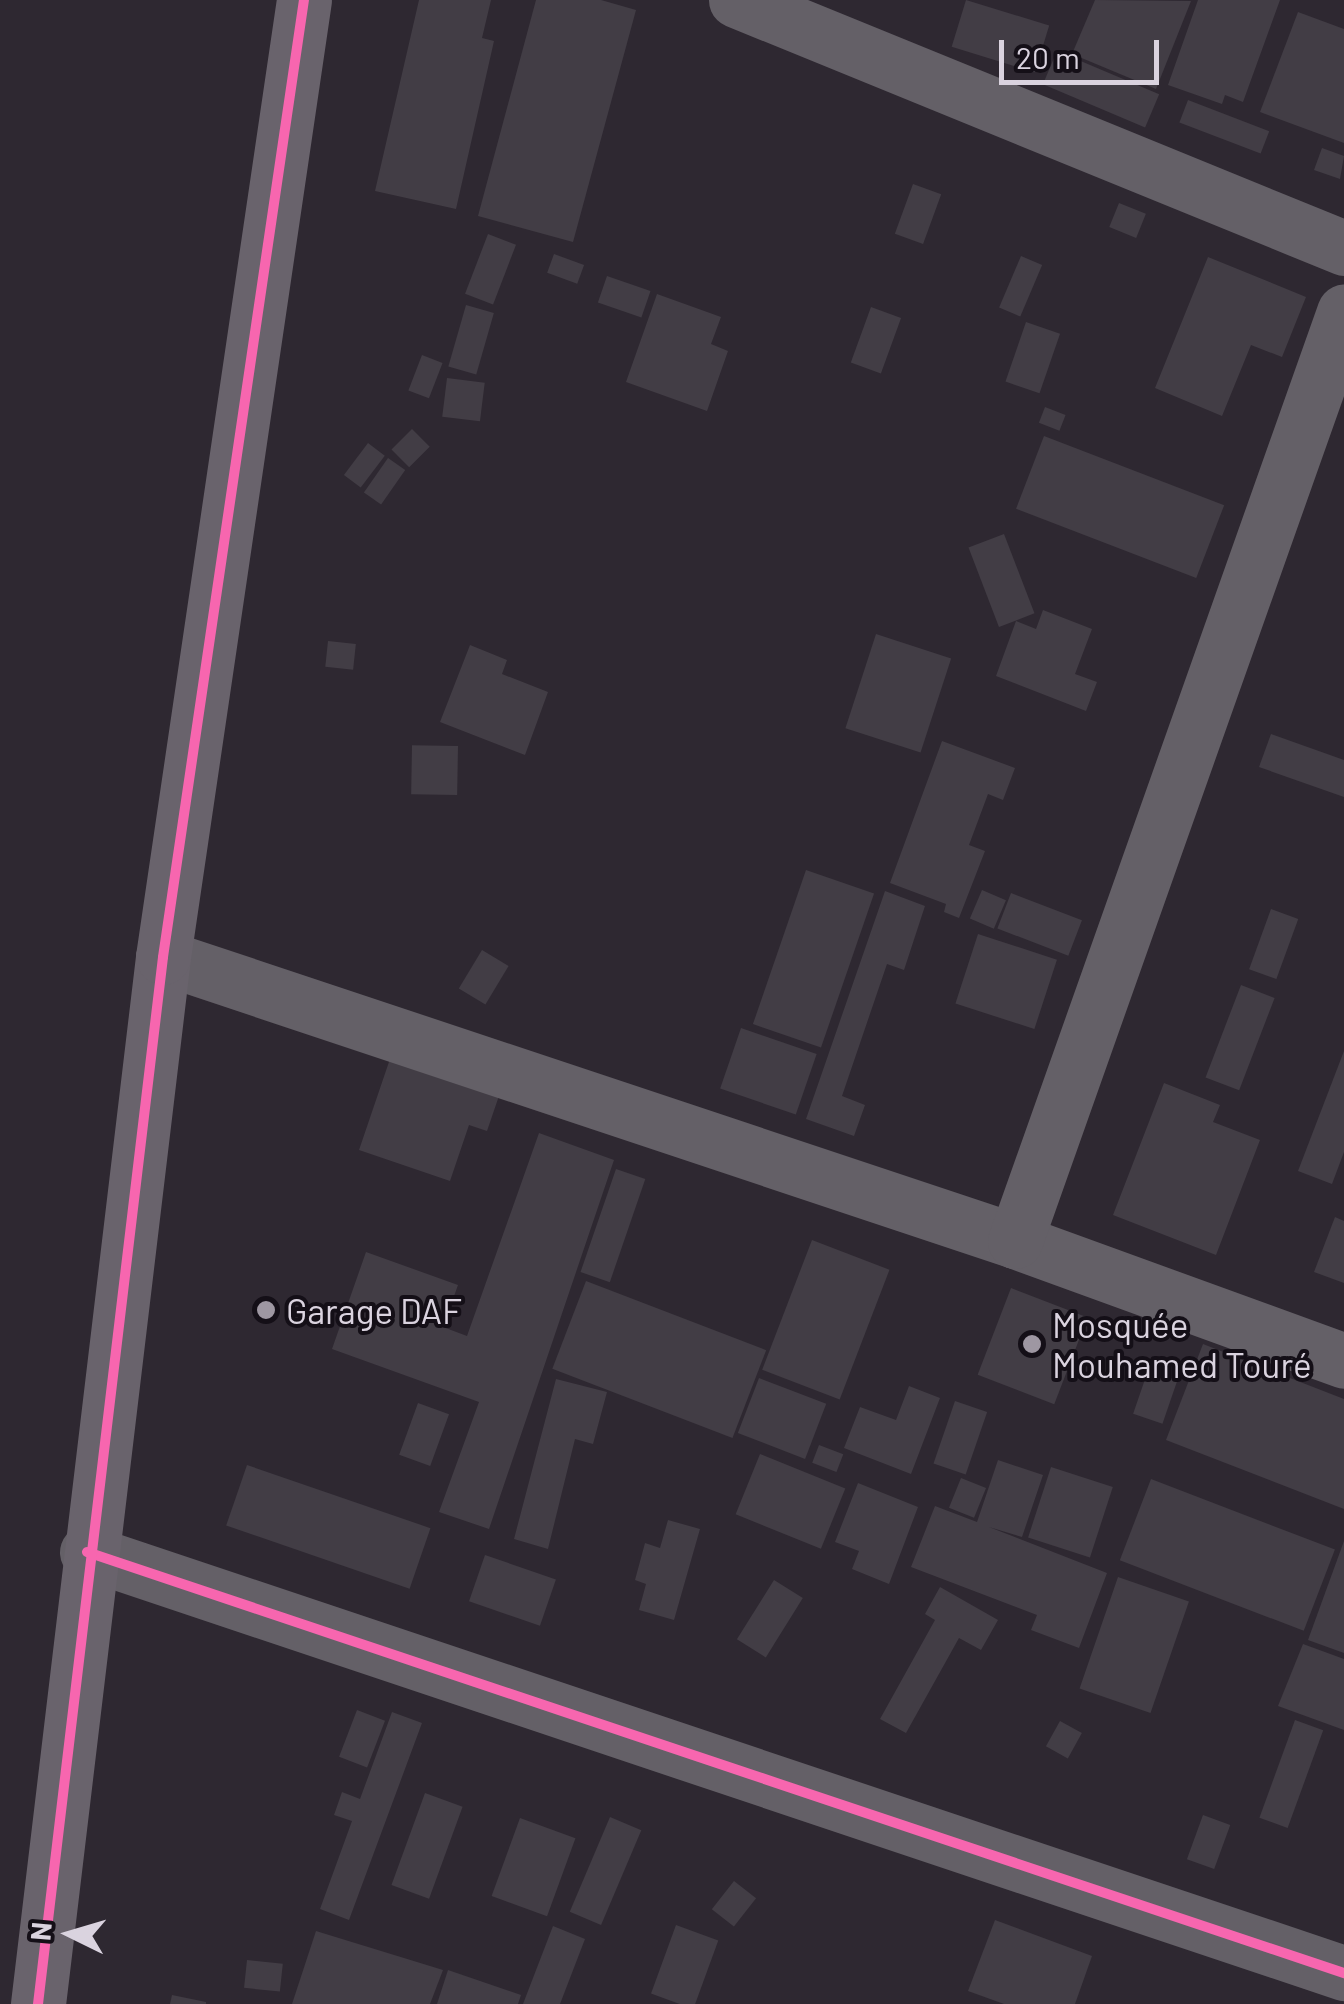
<!DOCTYPE html>
<html>
<head>
<meta charset="utf-8">
<style>
	body { margin:0 }
	#map { position:relative; width:1344px; height:2004px; overflow:hidden; background:#2e2831; font-family:Barlow,sans-serif }
	div>[style] { position:absolute }
	.building>* { inset:0; background:#423d45; transform-origin:0 0 }
	.street>* { height:55px; margin:-27.5px; padding:0 27.5px; transform-origin:27.5px; border-radius:27.5px; background:#646067 }
	.secondary>* { height:55px; margin:-27.5px; padding:0 27.5px; transform-origin:27.5px; border-radius:27.5px; background:#69636c }
	.cycleway>* { height:10px; margin:-5px; padding:0 5px; transform-origin:5px; border-radius:5px; background:#f766af }
	.dots>* { width:28px; height:28px; translate:-50% -50%; box-sizing:border-box; border:5px solid #140f17; border-radius:50% }
	span { translate:-50% -50%; white-space:nowrap; text-align:center; line-height:1.15; -webkit-text-stroke:8px #140f17; paint-order:stroke }
	.poi-label { font-size:35px; color:#dad3df }
	.left { translate:0 -50%; text-align:left }
	.north { position:absolute; left:20px; top:1884px; width:100px; height:100px; -webkit-text-stroke:8px #140f17; paint-order:stroke; rotate:275deg; font-size:28px; font-weight:700; line-height:40px; text-align:center; color:#dad3df }
	.north::after { content:''; display:block; margin:auto; width:35px; height:45px; background:#dad3df; clip-path:polygon(50% 0,100% 100%,50% 72%,0 100%) }
	.scale { position:absolute; left:999px; top:40px; width:160px; height:45px; box-sizing:border-box; border:5px solid #dad3df; border-top:0; padding-left:12px; font-size:30px; line-height:35px; white-space:nowrap; color:#dad3df; -webkit-text-stroke:8px #140f17; paint-order:stroke }
</style>
</head>
<body>
<div id="map">
	<div class="building">
		<i style="clip-path:polygon(419px 0,491px 0,482px 38px,494px 41px,456px 209px,375px 191px)"></i>
		<i style="clip-path:polygon(536px 0,601px 0,636px 10px,573px 242px,478px 216px)"></i>
		<i style="left:966px;top:0;width:87px;height:49px;rotate:17deg"></i>
		<i style="clip-path:polygon(1095px 0,1191px 1px,1156px 89px,1072px 54px)"></i>
		<i style="clip-path:polygon(1198px 0,1280px 0,1243px 102px,1225px 95px,1222px 104px,1168px 85px)"></i>
		<i style="clip-path:polygon(1298px 12px,1344px 29px,1344px 143px,1260px 112px)"></i>
		<i style="left:1057px;top:51px;width:111px;height:36px;rotate:23deg"></i>
		<i style="left:1188px;top:100px;width:87px;height:24px;rotate:21deg"></i>
		<i style="clip-path:polygon(1322px 148px,1344px 156px,1340px 179px,1314px 170px)"></i>
		<i style="left:913px;top:184px;width:30px;height:53px;rotate:20deg"></i>
		<i style="left:1119px;top:203px;width:29px;height:26px;rotate:22deg"></i>
		<i style="left:488px;top:234px;width:30px;height:64px;rotate:21deg"></i>
		<i style="left:554px;top:254px;width:32px;height:20px;rotate:20deg"></i>
		<i style="left:1021px;top:256px;width:23px;height:56px;rotate:23deg"></i>
		<i style="clip-path:polygon(1208px 257px,1306px 297px,1282px 357px,1251px 345px,1222px 416px,1155px 388px)"></i>
		<i style="left:607px;top:276px;width:46px;height:28px;rotate:19deg"></i>
		<i style="clip-path:polygon(657px 294px,721px 317px,711px 344px,728px 351px,707px 411px,626px 382px)"></i>
		<i style="left:466px;top:305px;width:29px;height:64px;rotate:16deg"></i>
		<i style="left:871px;top:307px;width:32px;height:59px;rotate:20deg"></i>
		<i style="left:1026px;top:322px;width:36px;height:63px;rotate:19deg"></i>
		<i style="left:422px;top:355px;width:22px;height:38px;rotate:21deg"></i>
		<i style="left:447px;top:378px;width:38px;height:39px;rotate:7deg"></i>
		<i style="left:1045px;top:407px;width:22px;height:17px;rotate:21deg"></i>
		<i style="left:412px;top:429px;width:25px;height:29px;rotate:45deg"></i>
		<i style="left:1044px;top:436px;width:193px;height:78px;rotate:21deg"></i>
		<i style="left:368px;top:443px;width:21px;height:40px;rotate:37deg"></i>
		<i style="left:388px;top:458px;width:21px;height:42px;rotate:35deg"></i>
		<i style="left:1004px;top:534px;width:85px;height:38px;rotate:69deg"></i>
		<i style="clip-path:polygon(1043px 610px,1092px 629px,1075px 674px,1097px 682px,1086px 711px,996px 676px,1016px 621px,1036px 629px)"></i>
		<i style="left:876px;top:634px;width:79px;height:99px;rotate:18deg"></i>
		<i style="left:328px;top:641px;width:28px;height:26px;rotate:6deg"></i>
		<i style="clip-path:polygon(470px 645px,507px 660px,502px 674px,548px 692px,525px 755px,440px 722px)"></i>
		<i style="clip-path:polygon(1271px 734px,1344px 760px,1344px 797px,1259px 767px)"></i>
		<i style="clip-path:polygon(942px 741px,1015px 768px,1003px 800px,988px 794px,969px 845px,985px 851px,959px 918px,944px 912px,946px 904px,890px 883px)"></i>
		<i style="left:458px;top:746px;width:49px;height:46px;rotate:91deg"></i>
		<i style="left:806px;top:870px;width:72px;height:163px;rotate:19deg"></i>
		<i style="left:982px;top:890px;width:26px;height:31px;rotate:23deg"></i>
		<i style="clip-path:polygon(885px 891px,925px 906px,904px 970px,887px 964px,842px 1096px,865px 1105px,854px 1136px,806px 1119px)"></i>
		<i style="left:1011px;top:893px;width:76px;height:38px;rotate:21deg"></i>
		<i style="left:1271px;top:909px;width:29px;height:64px;rotate:20deg"></i>
		<i style="left:978px;top:934px;width:83px;height:73px;rotate:18deg"></i>
		<i style="left:482px;top:950px;width:31px;height:45px;rotate:31deg"></i>
		<i style="left:1241px;top:985px;width:36px;height:99px;rotate:21deg"></i>
		<i style="left:741px;top:1028px;width:80px;height:64px;rotate:19deg"></i>
		<i style="clip-path:polygon(1344px 1051px,1344px 1152px,1332px 1184px,1298px 1171px)"></i>
		<i style="clip-path:polygon(392px 1053px,501px 1090px,487px 1131px,469px 1125px,450px 1181px,359px 1150px)"></i>
		<i style="clip-path:polygon(1164px 1083px,1220px 1105px,1213px 1122px,1260px 1140px,1216px 1255px,1113px 1215px)"></i>
		<i style="clip-path:polygon(539px 1133px,614px 1160px,489px 1529px,439px 1512px,479px 1402px,332px 1349px,366px 1252px,458px 1285px,443px 1327px,467px 1336px)"></i>
		<i style="left:616px;top:1169px;width:31px;height:109px;rotate:19deg"></i>
		<i style="clip-path:polygon(1335px 1217px,1344px 1221px,1344px 1283px,1314px 1272px)"></i>
		<i style="left:812px;top:1240px;width:83px;height:139px;rotate:21deg"></i>
		<i style="left:586px;top:1281px;width:193px;height:94px;rotate:21deg"></i>
		<i style="left:1011px;top:1288px;width:82px;height:93px;rotate:21deg"></i>
		<i style="clip-path:polygon(1203px 1344px,1344px 1399px,1344px 1509px,1166px 1440px)"></i>
		<i style="left:1153px;top:1356px;width:31px;height:61px;rotate:19deg"></i>
		<i style="left:759px;top:1378px;width:72px;height:59px;rotate:21deg"></i>
		<i style="clip-path:polygon(556px 1379px,607px 1392px,593px 1444px,575px 1439px,548px 1549px,514px 1539px)"></i>
		<i style="clip-path:polygon(909px 1386px,940px 1398px,911px 1474px,844px 1448px,860px 1407px,896px 1420px)"></i>
		<i style="left:955px;top:1401px;width:34px;height:66px;rotate:19deg"></i>
		<i style="left:418px;top:1403px;width:33px;height:55px;rotate:20deg"></i>
		<i style="left:819px;top:1445px;width:26px;height:19px;rotate:21deg"></i>
		<i style="left:760px;top:1454px;width:92px;height:65px;rotate:22deg"></i>
		<i style="clip-path:polygon(998px 1460px,1043px 1475px,1022px 1537px,989px 1527px,1107px 1573px,1079px 1648px,1031px 1630px,1037px 1615px,911px 1567px,935px 1506px,977px 1522px)"></i>
		<i style="left:247px;top:1465px;width:194px;height:64px;rotate:19deg"></i>
		<i style="left:1051px;top:1467px;width:65px;height:74px;rotate:18deg"></i>
		<i style="left:961px;top:1478px;width:27px;height:32px;rotate:22deg"></i>
		<i style="left:1151px;top:1479px;width:197px;height:87px;rotate:21deg"></i>
		<i style="clip-path:polygon(858px 1483px,918px 1507px,889px 1584px,852px 1569px,859px 1551px,835px 1542px)"></i>
		<i style="clip-path:polygon(668px 1520px,700px 1529px,674px 1620px,639px 1610px,646px 1584px,635px 1580px,645px 1543px,660px 1548px)"></i>
		<i style="clip-path:polygon(1344px 1541px,1344px 1653px,1308px 1640px)"></i>
		<i style="left:485px;top:1555px;width:75px;height:49px;rotate:19deg"></i>
		<i style="left:1118px;top:1577px;width:75px;height:118px;rotate:19deg"></i>
		<i style="left:774px;top:1580px;width:34px;height:70px;rotate:32deg"></i>
		<i style="clip-path:polygon(940px 1587px,998px 1620px,981px 1650px,959px 1638px,906px 1733px,880px 1719px,935px 1620px,925px 1614px)"></i>
		<i style="clip-path:polygon(1303px 1644px,1344px 1659px,1344px 1730px,1278px 1706px)"></i>
		<i style="left:357px;top:1710px;width:30px;height:50px;rotate:21deg"></i>
		<i style="clip-path:polygon(392px 1712px,422px 1723px,349px 1920px,320px 1909px,352px 1821px,334px 1815px,342px 1792px,360px 1799px)"></i>
		<i style="left:1295px;top:1720px;width:30px;height:104px;rotate:20deg"></i>
		<i style="left:1060px;top:1721px;width:25px;height:29px;rotate:29deg"></i>
		<i style="left:425px;top:1793px;width:40px;height:98px;rotate:20deg"></i>
		<i style="left:1203px;top:1815px;width:29px;height:47px;rotate:20deg"></i>
		<i style="left:610px;top:1817px;width:34px;height:103px;rotate:23deg"></i>
		<i style="left:520px;top:1818px;width:59px;height:83px;rotate:20deg"></i>
		<i style="left:734px;top:1881px;width:28px;height:36px;rotate:38deg"></i>
		<i style="clip-path:polygon(995px 1920px,1092px 1956px,1075px 2004px,1004px 2004px,968px 1991px)"></i>
		<i style="left:676px;top:1925px;width:45px;height:73px;rotate:20deg"></i>
		<i style="clip-path:polygon(553px 1926px,585px 1939px,560px 2004px,523px 2004px)"></i>
		<i style="clip-path:polygon(316px 1931px,443px 1970px,430px 2004px,292px 2004px)"></i>
		<i style="left:247px;top:1960px;width:36px;height:28px;rotate:6deg"></i>
		<i style="clip-path:polygon(448px 1970px,521px 1995px,518px 2004px,437px 2004px)"></i>
		<i style="clip-path:polygon(172px 1995px,206px 2002px,206px 2004px,170px 2004px)"></i>
	</div>
	<div class="street">
		<i style="left:736px;top:0;width:657px;rotate:22.19deg"></i>
		<i style="left:163px;top:957px;width:898px;rotate:18.43deg"></i>
		<i style="left:1015px;top:1241px;width:350px;rotate:20deg"></i>
		<i style="left:1015px;top:1241px;width:986px;rotate:-70.5deg"></i>
		<i style="left:87px;top:1552px;width:1326px;rotate:18.52deg"></i>
	</div>
	<div class="secondary">
		<i style="left:38px;top:2004px;width:1054px;rotate:-83.19deg"></i>
		<i style="left:163px;top:957px;width:967px;rotate:-81.62deg"></i>
	</div>
	<div class="cycleway">
		<i style="left:87px;top:1552px;width:1326px;rotate:18.52deg"></i>
		<i style="left:38px;top:2004px;width:1054px;rotate:-83.19deg"></i>
		<i style="left:163px;top:957px;width:967px;rotate:-81.62deg"></i>
	</div>
	<div class="dots">
		<i style="left:266px;top:1310px;background:#9e97a2"></i>
		<i style="left:1032px;top:1344px;background:#9e97a2"></i>
	</div>
	<div class="poi-label">
		<span class="left" style="left:286px;top:1310px">Garage DAF</span>
		<span class="left" style="left:1052px;top:1344px">Mosquée<br>Mouhamed Touré</span>
	</div>
	<div class="north">N</div>
	<div class="scale">20 m</div>
</div>
</body>
</html>
